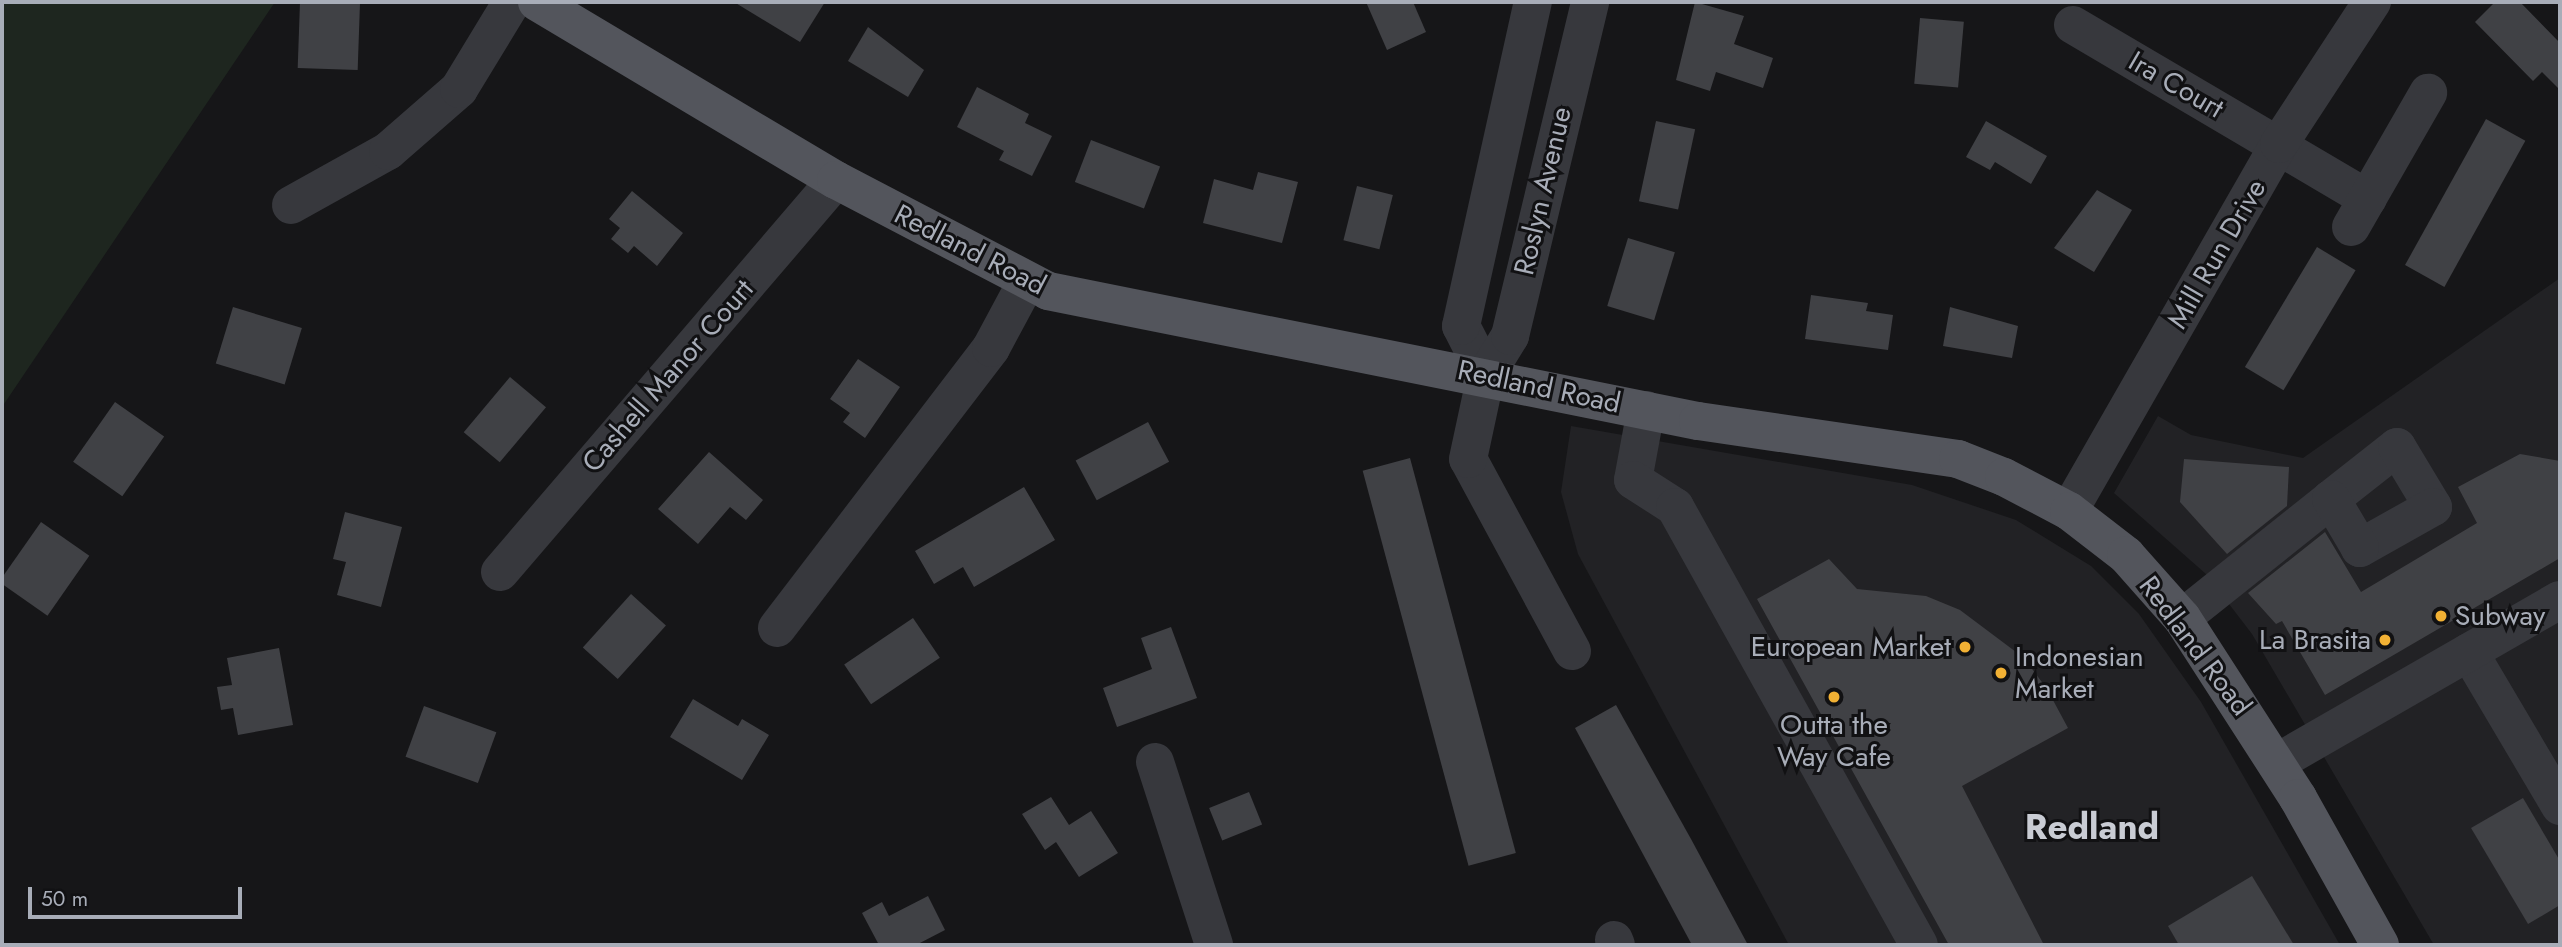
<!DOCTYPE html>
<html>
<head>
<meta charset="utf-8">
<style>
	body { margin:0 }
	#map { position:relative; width:2562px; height:947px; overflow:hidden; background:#161618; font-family:Jost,sans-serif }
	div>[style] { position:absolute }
	.built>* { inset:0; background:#222225 }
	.green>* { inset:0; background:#1e261f }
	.building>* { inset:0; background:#404145; transform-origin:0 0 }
	.minor>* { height:38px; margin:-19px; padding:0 19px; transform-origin:19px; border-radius:19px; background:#37383d }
	.major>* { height:38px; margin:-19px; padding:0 19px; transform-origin:19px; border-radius:19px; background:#53555c }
	.dots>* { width:19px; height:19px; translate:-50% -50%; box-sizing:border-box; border:4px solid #111113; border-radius:50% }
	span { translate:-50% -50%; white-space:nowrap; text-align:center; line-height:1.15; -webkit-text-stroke:6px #111113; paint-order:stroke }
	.street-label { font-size:28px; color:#a8adb8 }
	.poi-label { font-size:28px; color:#a8adb8 }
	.left { translate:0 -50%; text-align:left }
	.right { translate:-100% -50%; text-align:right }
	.district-label { font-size:35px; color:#c9ccd4; font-weight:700 }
	.frame { position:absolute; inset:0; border:4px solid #a8adb8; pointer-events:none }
	.scale { position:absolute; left:28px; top:887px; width:214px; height:32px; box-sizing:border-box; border:4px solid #a8adb8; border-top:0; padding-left:9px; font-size:21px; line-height:24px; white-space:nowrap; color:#a8adb8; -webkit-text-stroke:5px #111113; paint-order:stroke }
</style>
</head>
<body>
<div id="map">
	<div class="built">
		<i style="clip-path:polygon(2560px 278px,2560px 945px,2434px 945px,2252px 634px,2206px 574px,2114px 493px,2158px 416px,2191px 435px,2303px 458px)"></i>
		<i style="clip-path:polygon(1571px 426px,1912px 485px,2016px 520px,2091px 566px,2139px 614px,2201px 702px,2340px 945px,1789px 945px,1578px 554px,1561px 492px)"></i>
	</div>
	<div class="green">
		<i style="clip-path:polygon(2px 2px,275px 2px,2px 407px)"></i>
	</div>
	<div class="building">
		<i style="left:300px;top:2px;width:60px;height:66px;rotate:2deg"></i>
		<i style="clip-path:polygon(734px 2px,825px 2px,800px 42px)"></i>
		<i style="clip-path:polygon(1366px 2px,1413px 2px,1426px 32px,1387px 50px)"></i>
		<i style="clip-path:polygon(1695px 2px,1744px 16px,1734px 44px,1773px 58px,1763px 88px,1716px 72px,1710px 91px,1676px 80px)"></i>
		<i style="clip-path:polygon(2495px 2px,2520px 2px,2560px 43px,2560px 90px,2542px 72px,2533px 81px,2475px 22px)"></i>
		<i style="left:1920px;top:18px;width:44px;height:66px;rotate:5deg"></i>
		<i style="clip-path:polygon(868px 27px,924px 70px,908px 97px,848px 61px)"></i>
		<i style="clip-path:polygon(977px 87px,1029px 114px,1025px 123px,1052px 136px,1032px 176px,999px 160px,1004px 151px,957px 127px)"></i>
		<i style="left:2486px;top:119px;width:45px;height:167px;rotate:29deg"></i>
		<i style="left:1656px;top:121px;width:40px;height:82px;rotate:12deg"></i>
		<i style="clip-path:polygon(1986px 121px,2047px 156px,2031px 184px,1995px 162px,1990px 170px,1966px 157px)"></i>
		<i style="left:1091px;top:140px;width:74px;height:45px;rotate:21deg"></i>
		<i style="clip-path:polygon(1258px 172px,1298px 182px,1282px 243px,1203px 223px,1214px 179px,1253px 190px)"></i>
		<i style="left:1357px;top:186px;width:37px;height:56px;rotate:14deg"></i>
		<i style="clip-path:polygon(2097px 190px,2132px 210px,2094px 272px,2054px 248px)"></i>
		<i style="clip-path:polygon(632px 191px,683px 233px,657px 266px,634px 246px,628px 253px,611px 239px,620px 228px,609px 219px)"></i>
		<i style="left:1628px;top:238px;width:49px;height:71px;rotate:17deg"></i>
		<i style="left:2317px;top:247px;width:45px;height:140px;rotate:31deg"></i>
		<i style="clip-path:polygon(1811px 295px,1868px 303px,1866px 311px,1893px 315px,1888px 350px,1805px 339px)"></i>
		<i style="left:233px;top:307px;width:72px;height:59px;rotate:17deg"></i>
		<i style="clip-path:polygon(1950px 307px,2018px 326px,2012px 358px,1943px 346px)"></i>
		<i style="clip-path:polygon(858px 359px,900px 387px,865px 438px,843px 422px,850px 413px,830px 399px)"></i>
		<i style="left:510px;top:377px;width:47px;height:72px;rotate:40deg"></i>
		<i style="left:115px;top:402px;width:60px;height:73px;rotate:35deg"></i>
		<i style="left:1148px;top:422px;width:45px;height:82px;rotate:62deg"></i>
		<i style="clip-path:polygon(709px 452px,763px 500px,746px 520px,730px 507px,698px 544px,658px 509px)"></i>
		<i style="clip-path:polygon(2520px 454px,2560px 461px,2560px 558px,2325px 695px,2282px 621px,2276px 624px,2248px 593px,2325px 532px,2361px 592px,2477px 523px,2458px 487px)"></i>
		<i style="left:1410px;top:458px;width:409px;height:49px;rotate:75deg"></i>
		<i style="clip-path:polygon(2184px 459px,2289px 467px,2287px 506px,2227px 554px,2180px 502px)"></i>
		<i style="clip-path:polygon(1024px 487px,1055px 540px,974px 587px,963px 567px,934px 584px,915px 551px)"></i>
		<i style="clip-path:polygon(345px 512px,402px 527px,381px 607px,337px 595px,346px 562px,333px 559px)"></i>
		<i style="left:41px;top:522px;width:59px;height:73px;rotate:35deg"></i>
		<i style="clip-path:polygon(1829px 559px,1857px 589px,1926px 596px,1960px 610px,2024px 658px,2047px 689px,2068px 728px,1962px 786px,2044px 945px,1949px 945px,1757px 599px)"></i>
		<i style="left:631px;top:594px;width:47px;height:72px;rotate:42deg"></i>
		<i style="left:913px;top:618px;width:48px;height:83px;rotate:56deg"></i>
		<i style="clip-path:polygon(1171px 627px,1197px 698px,1117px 727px,1103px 688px,1152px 669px,1141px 638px)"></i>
		<i style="clip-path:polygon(279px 648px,293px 725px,238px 735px,233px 708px,221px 710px,217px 687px,232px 685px,227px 658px)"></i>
		<i style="clip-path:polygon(693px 699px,738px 726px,742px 719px,769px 735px,742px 780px,670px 737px)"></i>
		<i style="clip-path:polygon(1616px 705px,1691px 839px,1748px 945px,1692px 945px,1575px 728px)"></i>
		<i style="left:424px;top:706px;width:77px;height:54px;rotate:20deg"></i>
		<i style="left:1249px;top:792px;width:35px;height:43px;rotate:68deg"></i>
		<i style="clip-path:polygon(1051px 797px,1069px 825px,1091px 811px,1118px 853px,1079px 877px,1056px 842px,1045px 850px,1022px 814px)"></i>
		<i style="clip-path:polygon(2523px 798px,2560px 861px,2560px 905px,2528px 924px,2471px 828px)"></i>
		<i style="clip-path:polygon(2252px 876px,2294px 945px,2179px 945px,2168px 926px)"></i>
		<i style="clip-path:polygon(928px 896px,945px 930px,916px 945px,879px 945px,862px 913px,882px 902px,889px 916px)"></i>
	</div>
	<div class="minor">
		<i style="left:2073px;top:25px;width:342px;rotate:30.5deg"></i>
		<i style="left:291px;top:205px;width:111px;rotate:-29.1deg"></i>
		<i style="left:388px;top:151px;width:94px;rotate:-41.1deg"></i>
		<i style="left:459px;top:89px;width:102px;rotate:-58.7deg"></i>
		<i style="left:2351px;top:227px;width:155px;rotate:-60.1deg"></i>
		<i style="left:1486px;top:375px;width:55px;rotate:-117deg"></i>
		<i style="left:1461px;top:326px;width:332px;rotate:-77.5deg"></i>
		<i style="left:1646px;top:410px;width:71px;rotate:100.5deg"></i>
		<i style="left:1633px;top:480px;width:50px;rotate:32.7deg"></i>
		<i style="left:1675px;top:507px;width:501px;rotate:60.88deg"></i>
		<i style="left:2069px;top:511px;width:423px;rotate:-60.2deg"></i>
		<i style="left:2279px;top:144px;width:170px;rotate:-56.8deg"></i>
		<i style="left:500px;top:572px;width:516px;rotate:-49.4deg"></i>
		<i style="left:2182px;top:618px;width:191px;rotate:-38.6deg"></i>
		<i style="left:2331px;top:499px;width:84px;rotate:-38.2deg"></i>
		<i style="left:2397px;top:447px;width:70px;rotate:59deg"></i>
		<i style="left:2433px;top:507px;width:84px;rotate:150.7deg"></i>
		<i style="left:2360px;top:548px;width:57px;rotate:-120.6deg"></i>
		<i style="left:777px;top:628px;width:352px;rotate:-52.6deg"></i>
		<i style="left:991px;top:348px;width:76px;rotate:-61.8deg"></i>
		<i style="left:1572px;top:651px;width:218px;rotate:-118.4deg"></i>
		<i style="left:1468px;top:459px;width:86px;rotate:-77.9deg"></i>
		<i style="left:1486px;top:375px;width:46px;rotate:-58.4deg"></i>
		<i style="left:1510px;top:336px;width:343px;rotate:-76.5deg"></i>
		<i style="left:2469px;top:652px;width:179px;rotate:59.4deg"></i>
		<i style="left:1155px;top:762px;width:192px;rotate:72.1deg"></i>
		<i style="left:2276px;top:763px;width:327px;rotate:-29.9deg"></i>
		<i style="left:1614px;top:940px;width:5px;rotate:68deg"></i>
	</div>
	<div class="major">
		<i style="left:537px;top:2px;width:348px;rotate:30.8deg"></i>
		<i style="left:836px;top:180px;width:239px;rotate:27.6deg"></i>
		<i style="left:1048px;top:291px;width:663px;rotate:11.31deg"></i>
		<i style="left:1698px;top:421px;width:263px;rotate:8.3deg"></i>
		<i style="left:1958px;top:459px;width:49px;rotate:21.4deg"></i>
		<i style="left:2004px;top:477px;width:73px;rotate:27.6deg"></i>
		<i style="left:2069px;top:511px;width:72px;rotate:37.7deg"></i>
		<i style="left:2126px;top:555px;width:84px;rotate:48.4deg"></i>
		<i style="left:2182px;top:618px;width:214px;rotate:57.2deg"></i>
		<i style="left:2298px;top:798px;width:168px;rotate:60.8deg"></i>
	</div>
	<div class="dots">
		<i style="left:2441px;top:616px;background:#f2b134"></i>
		<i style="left:2385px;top:640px;background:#f2b134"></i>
		<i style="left:1965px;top:647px;background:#f2b134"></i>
		<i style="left:2001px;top:673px;background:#f2b134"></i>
		<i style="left:1834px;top:697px;background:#f2b134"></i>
	</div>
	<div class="street-label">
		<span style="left:2176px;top:85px;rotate:30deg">Ira Court</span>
		<span style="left:1543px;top:191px;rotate:-77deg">Roslyn Avenue</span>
		<span style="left:970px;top:250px;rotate:27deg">Redland Road</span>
		<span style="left:2217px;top:254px;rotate:-60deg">Mill Run Drive</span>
		<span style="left:668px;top:376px;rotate:-49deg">Cashell Manor Court</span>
		<span style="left:1539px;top:387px;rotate:12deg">Redland Road</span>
		<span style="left:2195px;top:646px;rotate:53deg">Redland Road</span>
	</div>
	<div class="poi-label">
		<span class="left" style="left:2455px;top:616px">Subway</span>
		<span class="right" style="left:2371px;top:640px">La Brasita</span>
		<span class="right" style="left:1951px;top:647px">European Market</span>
		<span class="left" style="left:2015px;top:673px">Indonesian<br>Market</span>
		<span style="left:1834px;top:741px">Outta the<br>Way Cafe</span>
	</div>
	<div class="district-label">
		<span style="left:2092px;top:827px">Redland</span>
	</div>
	<div class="frame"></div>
	<div class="scale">50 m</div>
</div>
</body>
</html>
